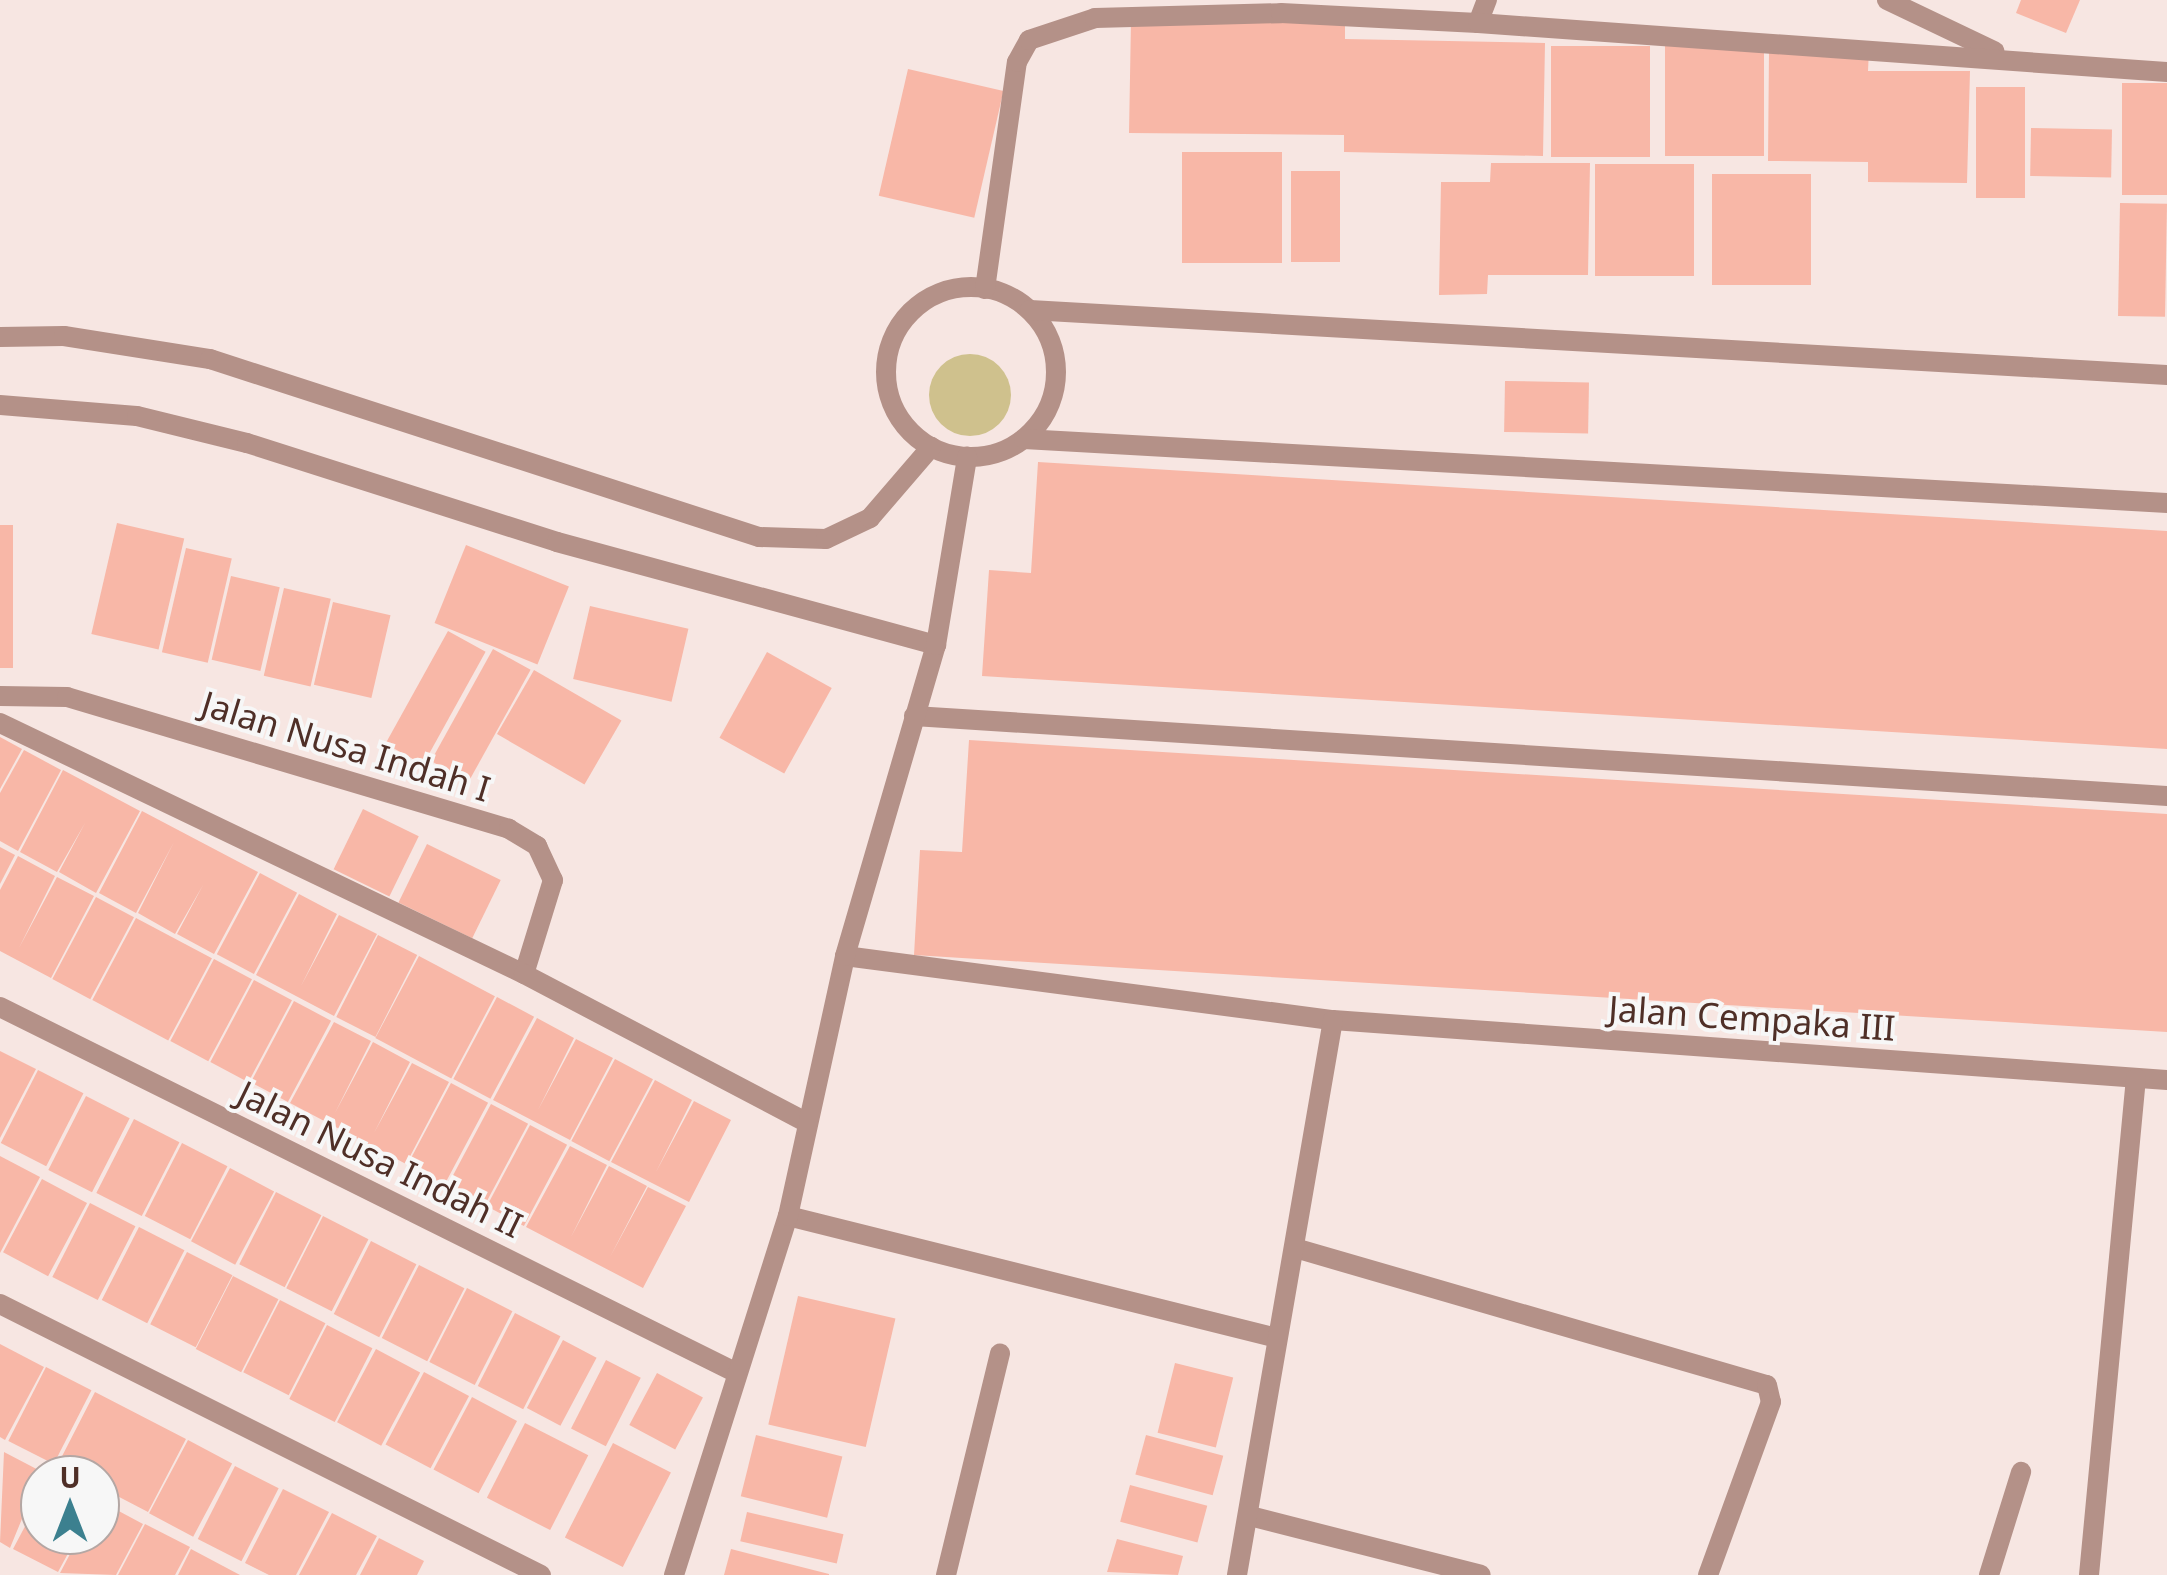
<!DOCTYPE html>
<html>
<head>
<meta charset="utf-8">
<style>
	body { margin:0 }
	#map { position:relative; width:2167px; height:1575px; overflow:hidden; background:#f7e6e2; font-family:"Noto Sans",sans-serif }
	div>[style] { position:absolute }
	.green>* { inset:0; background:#cfc18d }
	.round { border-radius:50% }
	.building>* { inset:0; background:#f8b7a7; transform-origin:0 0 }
	.minor>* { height:20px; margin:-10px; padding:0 10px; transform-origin:10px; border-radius:10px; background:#b49188 }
	.minor>.ring { margin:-10px; padding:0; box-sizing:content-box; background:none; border:20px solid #b49188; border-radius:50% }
	span { translate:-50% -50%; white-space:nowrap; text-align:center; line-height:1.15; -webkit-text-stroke:8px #f7f7f7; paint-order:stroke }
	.street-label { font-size:35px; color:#4f2f27 }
	.north { position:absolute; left:20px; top:1455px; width:100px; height:100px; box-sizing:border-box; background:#f7f7f7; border:2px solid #b4a7a4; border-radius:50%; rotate:0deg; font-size:28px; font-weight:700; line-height:40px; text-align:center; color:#4f2f27 }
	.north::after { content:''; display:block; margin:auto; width:35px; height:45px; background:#3c808f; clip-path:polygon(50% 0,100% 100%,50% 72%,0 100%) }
</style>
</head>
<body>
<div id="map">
	<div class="green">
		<i class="round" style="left:929px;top:354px;width:82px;height:82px"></i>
	</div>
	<div class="building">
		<i style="clip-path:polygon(2021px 0,2080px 0,2066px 33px,2016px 13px)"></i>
		<i style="clip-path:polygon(1131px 21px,1345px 22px,1345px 39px,1545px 43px,1543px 156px,1344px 152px,1344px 135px,1129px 133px)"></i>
		<i style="left:1665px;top:43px;width:99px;height:113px"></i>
		<i style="left:1551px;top:46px;width:99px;height:111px"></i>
		<i style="clip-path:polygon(1769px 50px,1869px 50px,1868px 71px,1970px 71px,1967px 183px,1868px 182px,1868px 162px,1768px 161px)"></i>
		<i style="left:908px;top:69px;width:98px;height:130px;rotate:13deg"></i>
		<i style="left:2122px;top:83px;width:45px;height:112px"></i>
		<i style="left:1976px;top:87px;width:49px;height:111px"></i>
		<i style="left:2031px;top:128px;width:81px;height:48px;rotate:1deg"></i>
		<i style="left:1182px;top:152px;width:100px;height:111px"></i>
		<i style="clip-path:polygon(1491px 163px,1590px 163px,1588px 275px,1488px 275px,1487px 294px,1439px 295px,1441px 182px,1490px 182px)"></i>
		<i style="left:1595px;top:164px;width:99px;height:112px"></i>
		<i style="left:1291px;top:171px;width:49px;height:91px"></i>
		<i style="left:1712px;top:174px;width:99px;height:111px"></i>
		<i style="left:2120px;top:203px;width:47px;height:113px;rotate:1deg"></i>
		<i style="left:1505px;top:381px;width:84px;height:51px;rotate:1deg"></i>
		<i style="clip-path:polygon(1038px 462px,2167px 531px,2167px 749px,982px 676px,989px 570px,1031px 573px)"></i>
		<i style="left:117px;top:523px;width:69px;height:114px;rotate:13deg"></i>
		<i style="left:0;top:525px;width:13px;height:143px"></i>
		<i style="left:466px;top:545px;width:111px;height:84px;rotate:22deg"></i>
		<i style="left:186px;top:548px;width:47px;height:107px;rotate:13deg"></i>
		<i style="left:231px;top:576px;width:50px;height:86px;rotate:13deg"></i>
		<i style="left:284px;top:588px;width:48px;height:90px;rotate:13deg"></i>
		<i style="left:333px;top:602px;width:59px;height:85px;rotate:13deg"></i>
		<i style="left:590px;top:606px;width:101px;height:75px;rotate:13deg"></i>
		<i style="left:448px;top:631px;width:43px;height:129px;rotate:29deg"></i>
		<i style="left:493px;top:649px;width:43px;height:128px;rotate:29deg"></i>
		<i style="left:767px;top:652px;width:74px;height:98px;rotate:29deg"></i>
		<i style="left:534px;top:670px;width:101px;height:74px;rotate:30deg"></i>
		<i style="clip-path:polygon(0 737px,22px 749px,0 789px)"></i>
		<i style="clip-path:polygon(969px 740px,2167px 814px,2167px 1032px,914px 955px,920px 850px,962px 852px)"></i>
		<i style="clip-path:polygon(24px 750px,61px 770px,18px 851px,0 841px,0 793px)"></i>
		<i style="clip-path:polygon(63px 770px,140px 811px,96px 893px,59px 872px,85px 823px,57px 872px,20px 852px)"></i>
		<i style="left:363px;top:809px;width:62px;height:67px;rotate:26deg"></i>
		<i style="clip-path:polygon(142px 811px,258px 872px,214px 954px,177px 934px,203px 885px,175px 934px,138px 913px,174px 842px,136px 913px,99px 893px)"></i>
		<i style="left:427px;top:844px;width:82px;height:65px;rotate:26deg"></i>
		<i style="clip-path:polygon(0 847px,15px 855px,0 884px)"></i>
		<i style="clip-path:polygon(18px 856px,55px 876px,19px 948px,57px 877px,94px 896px,51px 978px,0 951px,0 890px)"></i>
		<i style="left:260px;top:873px;width:42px;height:92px;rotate:28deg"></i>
		<i style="clip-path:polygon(299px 894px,337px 914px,301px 986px,339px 915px,377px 934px,334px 1016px,256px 975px)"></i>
		<i style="left:96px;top:897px;width:43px;height:93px;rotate:28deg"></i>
		<i style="left:136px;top:918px;width:86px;height:93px;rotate:28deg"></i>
		<i style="left:378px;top:935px;width:44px;height:92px;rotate:27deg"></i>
		<i style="left:419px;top:956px;width:86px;height:93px;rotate:28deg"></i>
		<i style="left:214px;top:959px;width:43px;height:93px;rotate:28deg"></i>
		<i style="left:254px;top:980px;width:43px;height:93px;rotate:28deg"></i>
		<i style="left:497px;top:997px;width:42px;height:93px;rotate:28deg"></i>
		<i style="left:294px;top:1001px;width:42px;height:92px;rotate:28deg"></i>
		<i style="clip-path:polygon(537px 1018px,574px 1038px,538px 1110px,576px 1039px,613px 1058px,570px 1140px,493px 1100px)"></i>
		<i style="clip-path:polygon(334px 1022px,371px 1041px,335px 1113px,373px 1042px,410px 1062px,374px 1133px,412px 1063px,449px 1082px,406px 1164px,290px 1103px)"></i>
		<i style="clip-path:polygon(0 1051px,36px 1069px,0 1138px)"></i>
		<i style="left:615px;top:1059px;width:43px;height:93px;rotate:28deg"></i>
		<i style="left:38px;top:1070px;width:51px;height:82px;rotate:27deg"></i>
		<i style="clip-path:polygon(655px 1080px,692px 1100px,656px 1172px,694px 1101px,731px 1120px,689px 1202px,611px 1162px)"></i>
		<i style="left:451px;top:1083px;width:42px;height:93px;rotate:28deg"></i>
		<i style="left:86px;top:1096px;width:49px;height:83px;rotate:27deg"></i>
		<i style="left:491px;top:1104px;width:42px;height:93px;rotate:28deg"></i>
		<i style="left:134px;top:1119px;width:51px;height:83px;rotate:27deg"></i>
		<i style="left:530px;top:1125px;width:42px;height:92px;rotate:28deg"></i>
		<i style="left:182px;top:1143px;width:51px;height:82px;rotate:27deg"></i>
		<i style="clip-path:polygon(570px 1146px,607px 1165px,571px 1237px,609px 1166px,647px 1186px,610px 1257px,648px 1187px,686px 1206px,643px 1288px,526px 1227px)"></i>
		<i style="clip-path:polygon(0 1156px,40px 1177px,0 1253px)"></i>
		<i style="left:230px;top:1168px;width:50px;height:83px;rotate:28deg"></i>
		<i style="left:42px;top:1179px;width:51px;height:83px;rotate:28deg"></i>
		<i style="left:276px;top:1192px;width:51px;height:81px;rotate:27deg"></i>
		<i style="left:90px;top:1203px;width:51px;height:83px;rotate:27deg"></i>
		<i style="left:323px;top:1216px;width:51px;height:81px;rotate:27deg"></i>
		<i style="left:139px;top:1227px;width:51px;height:82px;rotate:27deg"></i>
		<i style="left:371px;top:1241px;width:51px;height:82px;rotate:27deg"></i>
		<i style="left:187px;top:1252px;width:51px;height:81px;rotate:27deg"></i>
		<i style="left:419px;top:1265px;width:51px;height:82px;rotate:27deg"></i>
		<i style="left:233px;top:1276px;width:51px;height:82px;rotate:27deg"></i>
		<i style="left:467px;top:1288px;width:51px;height:83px;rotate:27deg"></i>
		<i style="left:798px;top:1296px;width:100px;height:132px;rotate:13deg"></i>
		<i style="left:280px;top:1300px;width:51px;height:81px;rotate:27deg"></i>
		<i style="left:515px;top:1313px;width:51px;height:82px;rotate:27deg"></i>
		<i style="left:327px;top:1325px;width:51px;height:83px;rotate:27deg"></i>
		<i style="left:563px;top:1340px;width:38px;height:77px;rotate:28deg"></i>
		<i style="clip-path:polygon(0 1344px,44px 1367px,5px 1440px,0 1437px)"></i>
		<i style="left:376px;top:1349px;width:50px;height:83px;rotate:28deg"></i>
		<i style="left:606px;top:1360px;width:39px;height:77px;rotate:27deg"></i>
		<i style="left:1175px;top:1363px;width:60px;height:72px;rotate:14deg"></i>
		<i style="left:46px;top:1367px;width:51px;height:83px;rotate:27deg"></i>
		<i style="left:424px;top:1372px;width:51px;height:82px;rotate:28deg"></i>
		<i style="left:657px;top:1373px;width:52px;height:59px;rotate:28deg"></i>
		<i style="clip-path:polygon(95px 1392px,186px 1439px,148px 1512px,100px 1487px,100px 1475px,57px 1466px)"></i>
		<i style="left:472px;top:1397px;width:51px;height:82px;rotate:28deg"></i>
		<i style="left:525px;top:1423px;width:71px;height:84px;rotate:27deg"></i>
		<i style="left:756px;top:1435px;width:89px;height:63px;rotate:14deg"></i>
		<i style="left:1146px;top:1435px;width:80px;height:41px;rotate:15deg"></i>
		<i style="left:188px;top:1440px;width:50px;height:83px;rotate:28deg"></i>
		<i style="left:613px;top:1443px;width:65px;height:106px;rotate:27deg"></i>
		<i style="clip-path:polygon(4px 1452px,48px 1475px,40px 1475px,10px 1548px,0 1542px)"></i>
		<i style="left:235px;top:1466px;width:49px;height:82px;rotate:27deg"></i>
		<i style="left:1130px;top:1485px;width:80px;height:38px;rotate:15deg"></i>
		<i style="clip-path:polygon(283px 1489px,329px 1512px,296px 1575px,269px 1575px,245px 1563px)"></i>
		<i style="clip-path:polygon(40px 1498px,40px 1535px,78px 1535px,58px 1572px,13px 1549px)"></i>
		<i style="clip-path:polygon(100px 1501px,143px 1524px,116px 1575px,60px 1573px,80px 1535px,100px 1535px)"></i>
		<i style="left:747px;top:1512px;width:99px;height:30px;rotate:13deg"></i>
		<i style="clip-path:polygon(332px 1513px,377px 1536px,356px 1575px,299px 1575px)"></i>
		<i style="clip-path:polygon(145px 1524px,190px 1547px,175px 1575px,118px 1575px)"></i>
		<i style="clip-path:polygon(379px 1538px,424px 1561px,417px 1575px,360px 1575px)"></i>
		<i style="clip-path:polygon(1117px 1539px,1183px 1556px,1178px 1575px,1107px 1572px)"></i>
		<i style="clip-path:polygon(191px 1549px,240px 1575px,178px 1575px)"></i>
		<i style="clip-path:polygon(731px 1549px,829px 1574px,829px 1575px,724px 1575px)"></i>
	</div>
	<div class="minor">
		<i style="left:1887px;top:0;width:119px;rotate:25.5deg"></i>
		<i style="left:1478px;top:23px;width:25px;rotate:-69deg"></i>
		<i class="ring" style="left:886px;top:287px;width:150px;height:150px"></i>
		<i style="left:985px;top:289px;width:229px;rotate:-82deg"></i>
		<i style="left:1017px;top:62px;width:25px;rotate:-61deg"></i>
		<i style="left:1029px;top:40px;width:70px;rotate:-18.4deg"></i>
		<i style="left:1095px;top:18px;width:186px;rotate:-1.5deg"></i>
		<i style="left:1281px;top:13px;width:197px;rotate:2.9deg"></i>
		<i style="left:1478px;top:23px;width:691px;rotate:4.07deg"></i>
		<i style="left:1030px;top:310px;width:1139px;rotate:3.27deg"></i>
		<i style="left:0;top:337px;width:64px;rotate:-0.9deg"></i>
		<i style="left:64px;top:336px;width:148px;rotate:9deg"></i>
		<i style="left:210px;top:359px;width:577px;rotate:17.96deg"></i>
		<i style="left:759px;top:537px;width:67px;rotate:1.7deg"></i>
		<i style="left:826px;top:539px;width:49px;rotate:-25.5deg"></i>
		<i style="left:870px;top:518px;width:94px;rotate:-49.3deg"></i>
		<i style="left:0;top:405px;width:137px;rotate:4.6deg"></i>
		<i style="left:137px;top:416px;width:113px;rotate:13.8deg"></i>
		<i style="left:247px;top:443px;width:325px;rotate:17.7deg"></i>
		<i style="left:557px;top:542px;width:393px;rotate:15.2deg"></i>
		<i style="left:1024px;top:439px;width:1145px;rotate:3.2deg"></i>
		<i style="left:0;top:696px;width:67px;rotate:0.9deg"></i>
		<i style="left:67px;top:697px;width:461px;rotate:16.6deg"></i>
		<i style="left:509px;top:829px;width:33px;rotate:31deg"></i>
		<i style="left:537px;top:846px;width:38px;rotate:65deg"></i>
		<i style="left:553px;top:880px;width:98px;rotate:107.1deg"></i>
		<i style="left:914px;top:716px;width:1256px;rotate:3.65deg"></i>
		<i style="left:0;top:723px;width:581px;rotate:25.59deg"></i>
		<i style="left:524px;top:974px;width:318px;rotate:27.7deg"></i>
		<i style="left:845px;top:956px;width:492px;rotate:7.5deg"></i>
		<i style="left:1333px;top:1020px;width:836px;rotate:4.11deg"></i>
		<i style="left:0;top:1007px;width:816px;rotate:26.41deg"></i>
		<i style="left:788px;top:1216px;width:504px;rotate:14.01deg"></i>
		<i style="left:1295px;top:1248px;width:491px;rotate:16.2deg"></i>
		<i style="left:1767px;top:1385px;width:17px;rotate:77deg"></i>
		<i style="left:1771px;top:1402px;width:184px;rotate:110deg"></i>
		<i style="left:0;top:1304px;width:605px;rotate:26.61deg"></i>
		<i style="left:1250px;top:1516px;width:238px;rotate:14.3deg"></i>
		<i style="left:674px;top:1575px;width:377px;rotate:-72.4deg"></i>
		<i style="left:788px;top:1216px;width:266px;rotate:-77.6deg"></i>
		<i style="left:845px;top:956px;width:324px;rotate:-73.7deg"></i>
		<i style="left:936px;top:645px;width:191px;rotate:-80.6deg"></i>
		<i style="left:946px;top:1575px;width:228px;rotate:-76.3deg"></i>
		<i style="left:1237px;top:1575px;width:563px;rotate:-80.19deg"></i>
		<i style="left:1989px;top:1575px;width:108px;rotate:-72.7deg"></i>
		<i style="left:2089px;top:1575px;width:499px;rotate:-84.6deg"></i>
	</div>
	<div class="street-label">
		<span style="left:346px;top:746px;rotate:17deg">Jalan Nusa Indah I</span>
		<span style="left:1752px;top:1018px;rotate:4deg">Jalan Cempaka III</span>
		<span style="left:380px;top:1159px;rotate:26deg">Jalan Nusa Indah II</span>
	</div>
	<div class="north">U</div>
</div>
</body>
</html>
